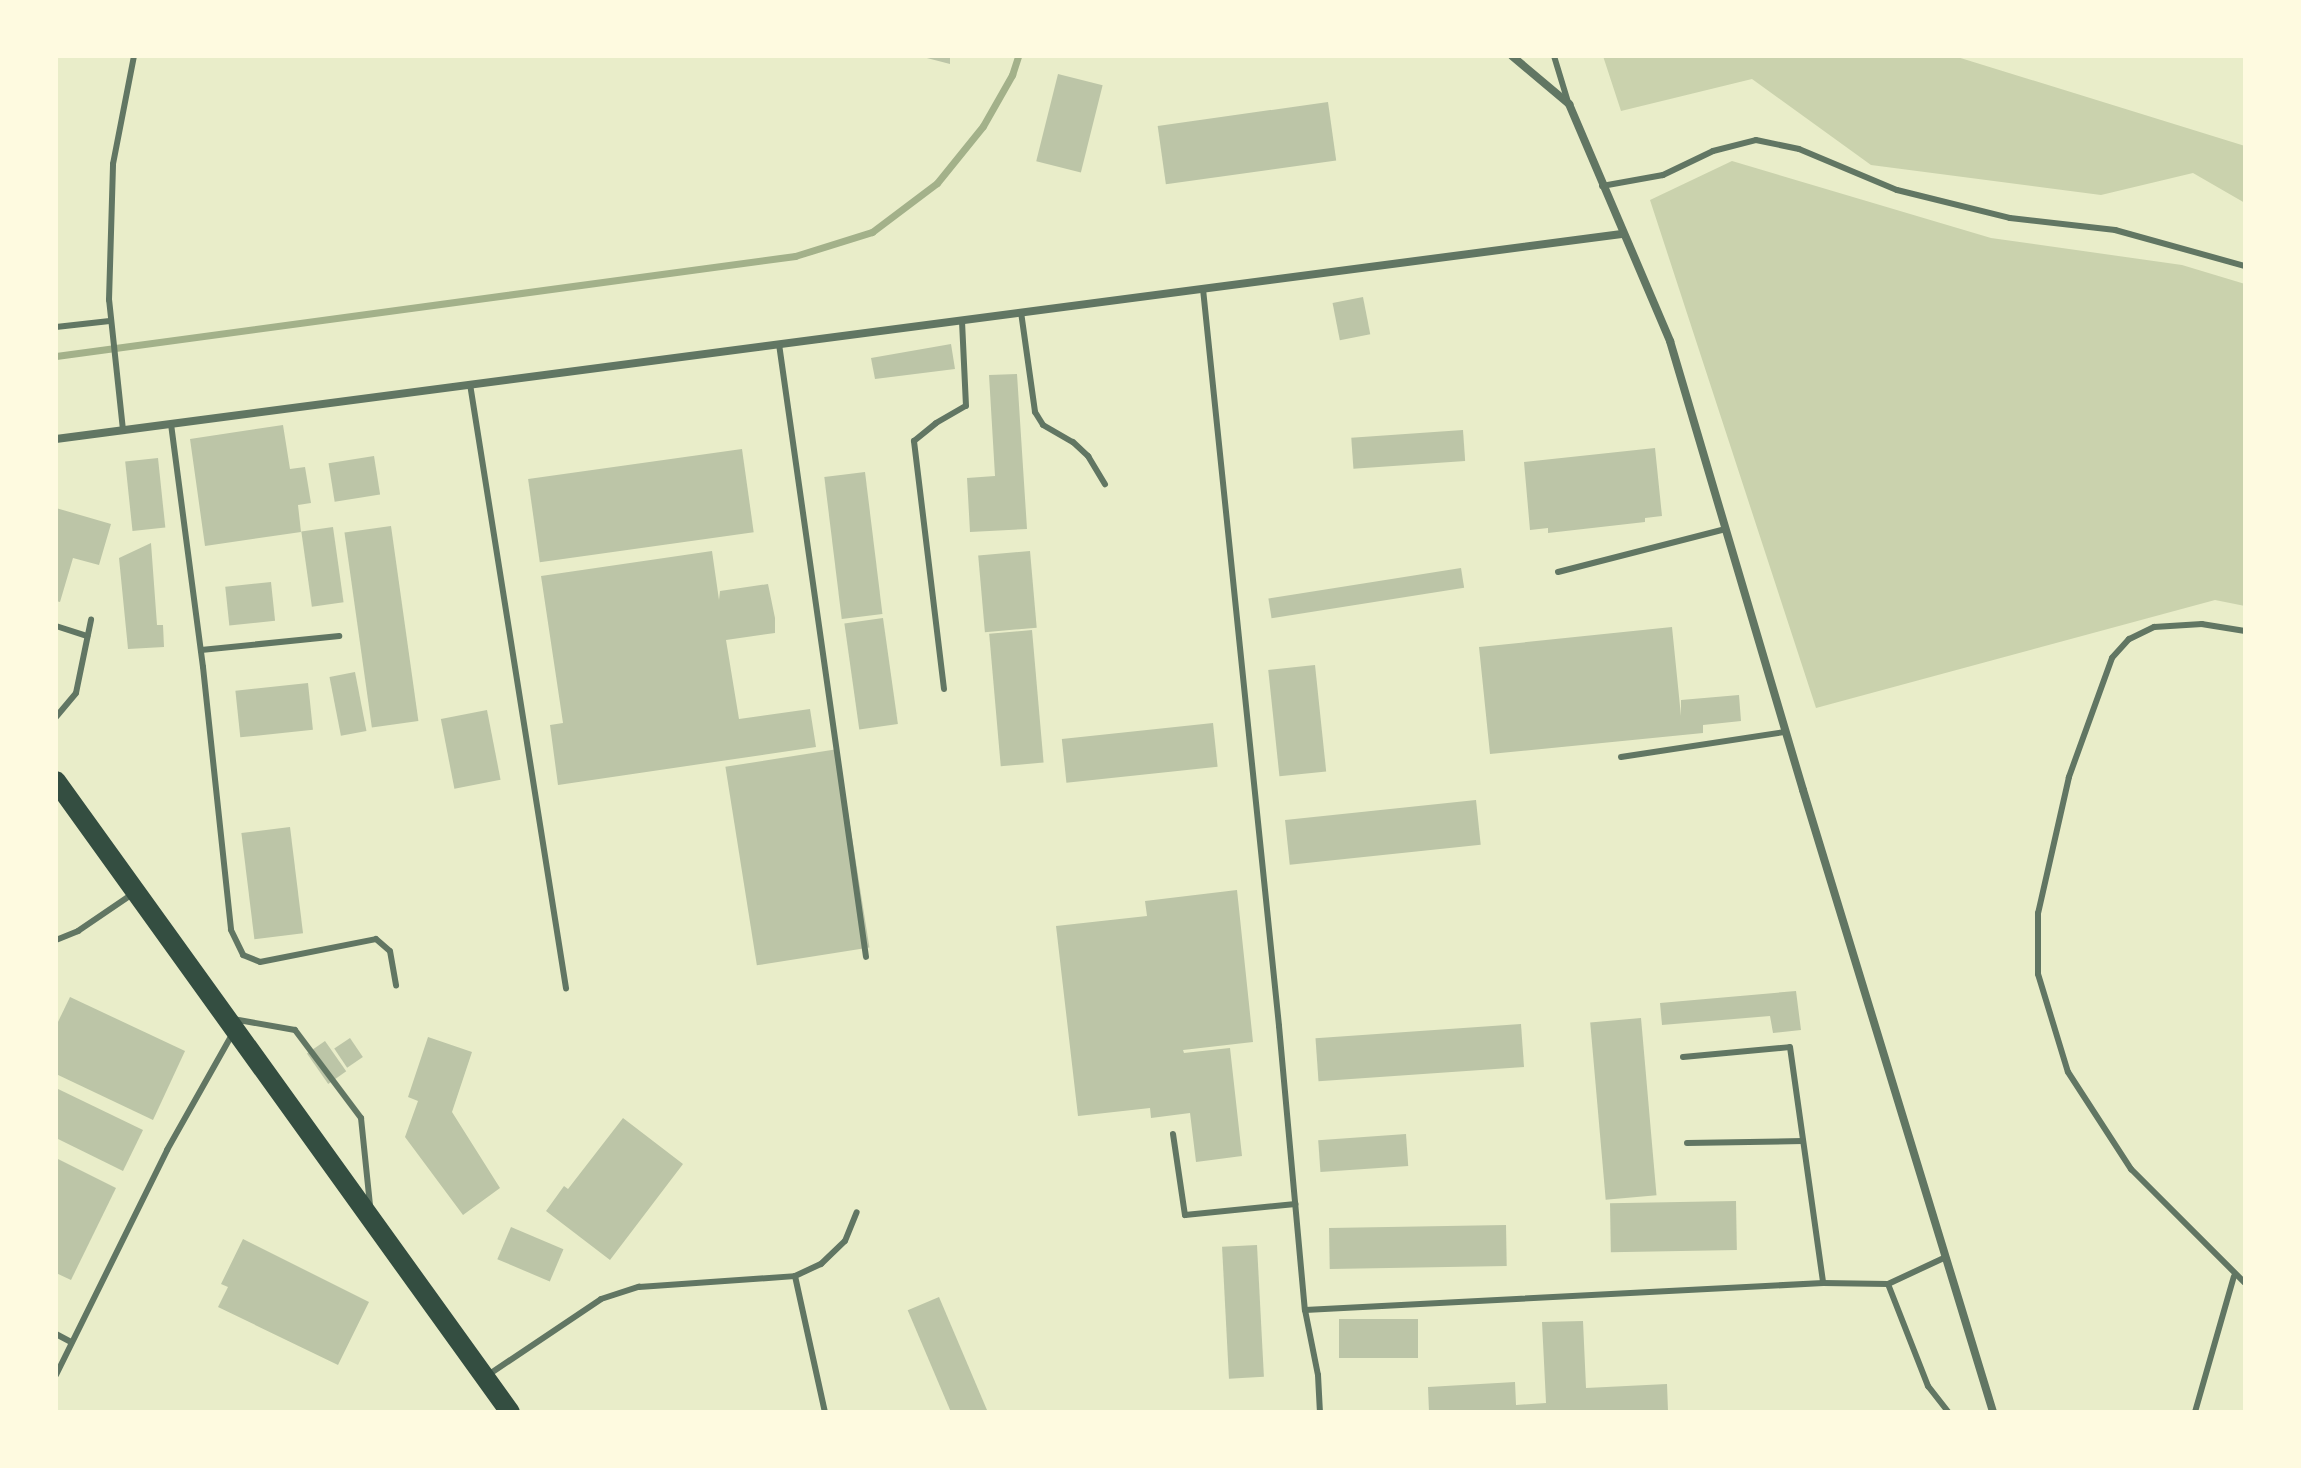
<!DOCTYPE html>
<html>
<head>
<meta charset="utf-8">
<style>
	body { margin:0 }
	#map { position:relative; width:2301px; height:1468px; overflow:hidden; background:#e9edc9; font-family:Raleway,sans-serif }
	div>[style] { position:absolute }
	.green>* { inset:0; background:#cad2ad }
	.stream>* { height:7px; margin:-3.5px; padding:0 3.5px; transform-origin:3.5px; border-radius:3.5px; background:#a3b18a }
	.building>* { inset:0; background:#bcc5a7; transform-origin:0 0 }
	.service>* { height:6px; margin:-3px; padding:0 3px; transform-origin:3px; border-radius:3px; background:#617663 }
	.minor>* { height:8px; margin:-4px; padding:0 4px; transform-origin:4px; border-radius:4px; background:#617663 }
	.primary>* { height:20px; margin:-10px; padding:0 10px; transform-origin:10px; border-radius:10px; background:#344e41 }
	span { translate:-50% -50%; white-space:nowrap; text-align:center; line-height:1.15; -webkit-text-stroke:6px #fefae0; paint-order:stroke }
	.frame { position:absolute; inset:0; border:58px solid #fefae0; pointer-events:none }
</style>
</head>
<body>
<div id="map">
	<div class="green">
		<i style="clip-path:polygon(1603px 56px,1954px 56px,2245px 146px,2245px 203px,2193px 173px,2101px 195px,1871px 165px,1752px 79px,1621px 111px)"></i>
		<i style="clip-path:polygon(1732px 161px,1991px 238px,2182px 265px,2245px 284px,2245px 606px,2215px 600px,1816px 708px,1650px 200px)"></i>
	</div>
	<div class="stream">
		<i style="left:56px;top:356px;width:746px;rotate:-7.71deg"></i>
		<i style="left:795px;top:256px;width:81px;rotate:-17.3deg"></i>
		<i style="left:872px;top:232px;width:81px;rotate:-37deg"></i>
		<i style="left:937px;top:183px;width:73px;rotate:-51.1deg"></i>
		<i style="left:983px;top:126px;width:59px;rotate:-60.4deg"></i>
		<i style="left:1012px;top:75px;width:20px;rotate:-72deg"></i>
	</div>
	<div class="building">
		<i style="clip-path:polygon(923px 56px,950px 56px,950px 64px,923px 57px)"></i>
		<i style="left:1058px;top:74px;width:46px;height:90px;rotate:14deg"></i>
		<i style="left:1328px;top:102px;width:59px;height:172px;rotate:82deg"></i>
		<i style="left:1363px;top:297px;width:38px;height:31px;rotate:79deg"></i>
		<i style="clip-path:polygon(951px 344px,955px 369px,875px 379px,871px 358px)"></i>
		<i style="clip-path:polygon(1017px 374px,1027px 529px,970px 532px,967px 478px,995px 476px,989px 375px)"></i>
		<i style="clip-path:polygon(283px 425px,290px 469px,305px 467px,311px 503px,298px 505px,301px 532px,205px 546px,190px 439px)"></i>
		<i style="left:1463px;top:430px;width:31px;height:112px;rotate:86deg"></i>
		<i style="clip-path:polygon(1655px 448px,1662px 516px,1645px 518px,1645px 522px,1548px 533px,1548px 528px,1530px 530px,1524px 462px)"></i>
		<i style="left:742px;top:449px;width:84px;height:216px;rotate:82deg"></i>
		<i style="left:374px;top:456px;width:39px;height:46px;rotate:81deg"></i>
		<i style="left:158px;top:458px;width:70px;height:33px;rotate:84deg"></i>
		<i style="left:865px;top:472px;width:143px;height:41px;rotate:83deg"></i>
		<i style="clip-path:polygon(56px 508px,111px 524px,99px 565px,73px 558px,60px 602px,56px 601px)"></i>
		<i style="left:391px;top:526px;width:197px;height:47px;rotate:82deg"></i>
		<i style="left:333px;top:527px;width:76px;height:32px;rotate:82deg"></i>
		<i style="clip-path:polygon(151px 543px,157px 625px,163px 625px,164px 647px,128px 649px,119px 558px)"></i>
		<i style="clip-path:polygon(712px 551px,719px 600px,720px 591px,768px 584px,775px 618px,775px 633px,726px 640px,739px 719px,810px 709px,816px 747px,558px 785px,550px 725px,563px 723px,541px 576px)"></i>
		<i style="left:1030px;top:551px;width:77px;height:52px;rotate:85deg"></i>
		<i style="left:1461px;top:568px;width:20px;height:195px;rotate:81deg"></i>
		<i style="left:271px;top:582px;width:39px;height:46px;rotate:84deg"></i>
		<i style="left:883px;top:618px;width:107px;height:39px;rotate:82deg"></i>
		<i style="clip-path:polygon(1672px 627px,1681px 716px,1681px 700px,1739px 695px,1741px 721px,1703px 725px,1703px 733px,1490px 754px,1479px 647px)"></i>
		<i style="left:1032px;top:630px;width:133px;height:43px;rotate:85deg"></i>
		<i style="left:1315px;top:665px;width:107px;height:47px;rotate:84deg"></i>
		<i style="left:355px;top:672px;width:60px;height:26px;rotate:79deg"></i>
		<i style="left:308px;top:683px;width:47px;height:73px;rotate:84deg"></i>
		<i style="left:487px;top:710px;width:71px;height:47px;rotate:79deg"></i>
		<i style="left:1213px;top:723px;width:44px;height:152px;rotate:84deg"></i>
		<i style="left:838px;top:749px;width:201px;height:114px;rotate:81deg"></i>
		<i style="left:1476px;top:800px;width:45px;height:192px;rotate:84deg"></i>
		<i style="left:290px;top:827px;width:107px;height:49px;rotate:83deg"></i>
		<i style="clip-path:polygon(1237px 890px,1253px 1042px,1183px 1050px,1184px 1053px,1230px 1048px,1242px 1156px,1196px 1162px,1190px 1113px,1151px 1118px,1150px 1108px,1078px 1116px,1056px 926px,1147px 916px,1145px 901px)"></i>
		<i style="clip-path:polygon(1796px 991px,1801px 1030px,1773px 1033px,1770px 1016px,1662px 1025px,1660px 1003px)"></i>
		<i style="clip-path:polygon(70px 997px,185px 1051px,153px 1120px,56px 1074px,56px 1026px)"></i>
		<i style="left:1641px;top:1018px;width:178px;height:51px;rotate:85deg"></i>
		<i style="left:1521px;top:1024px;width:43px;height:206px;rotate:86deg"></i>
		<i style="clip-path:polygon(428px 1037px,472px 1052px,452px 1112px,500px 1188px,463px 1215px,405px 1137px,418px 1101px,408px 1097px)"></i>
		<i style="left:350px;top:1038px;width:23px;height:19px;rotate:56deg"></i>
		<i style="left:325px;top:1041px;width:37px;height:22px;rotate:55deg"></i>
		<i style="clip-path:polygon(56px 1088px,143px 1130px,123px 1171px,56px 1138px)"></i>
		<i style="clip-path:polygon(623px 1118px,683px 1164px,610px 1260px,546px 1211px,564px 1186px,568px 1189px)"></i>
		<i style="left:1406px;top:1134px;width:32px;height:88px;rotate:86deg"></i>
		<i style="clip-path:polygon(56px 1158px,116px 1188px,71px 1280px,56px 1273px)"></i>
		<i style="left:1736px;top:1201px;width:49px;height:126px;rotate:89deg"></i>
		<i style="left:1506px;top:1225px;width:41px;height:177px;rotate:89deg"></i>
		<i style="left:511px;top:1227px;width:57px;height:35px;rotate:23deg"></i>
		<i style="clip-path:polygon(243px 1239px,369px 1302px,338px 1365px,218px 1307px,228px 1287px,221px 1284px)"></i>
		<i style="left:1257px;top:1245px;width:132px;height:35px;rotate:87deg"></i>
		<i style="left:939px;top:1297px;width:125px;height:34px;rotate:67deg"></i>
		<i style="left:1418px;top:1319px;width:39px;height:79px;rotate:90deg"></i>
		<i style="clip-path:polygon(1583px 1321px,1586px 1388px,1667px 1384px,1668px 1411px,1429px 1412px,1428px 1387px,1515px 1382px,1516px 1405px,1546px 1403px,1542px 1322px)"></i>
	</div>
	<div class="service">
		<i style="left:1554px;top:56px;width:48px;rotate:73.1deg"></i>
		<i style="left:1602px;top:186px;width:62px;rotate:-10.2deg"></i>
		<i style="left:1663px;top:175px;width:55px;rotate:-25.6deg"></i>
		<i style="left:1713px;top:151px;width:44px;rotate:-14.3deg"></i>
		<i style="left:1756px;top:140px;width:44px;rotate:11.8deg"></i>
		<i style="left:1799px;top:149px;width:106px;rotate:22.7deg"></i>
		<i style="left:1897px;top:190px;width:116px;rotate:13.9deg"></i>
		<i style="left:2010px;top:218px;width:106px;rotate:6.5deg"></i>
		<i style="left:2115px;top:230px;width:135px;rotate:15.5deg"></i>
		<i style="left:1203px;top:289px;width:741px;rotate:84.11deg"></i>
		<i style="left:1279px;top:1026px;width:285px;rotate:84.8deg"></i>
		<i style="left:1305px;top:1310px;width:66px;rotate:78.7deg"></i>
		<i style="left:1318px;top:1375px;width:37px;rotate:87deg"></i>
		<i style="left:1021px;top:312px;width:101px;rotate:82deg"></i>
		<i style="left:1035px;top:412px;width:15px;rotate:58deg"></i>
		<i style="left:1043px;top:425px;width:34px;rotate:30deg"></i>
		<i style="left:1073px;top:442px;width:21px;rotate:43deg"></i>
		<i style="left:1088px;top:456px;width:33px;rotate:59deg"></i>
		<i style="left:56px;top:327px;width:54px;rotate:-6.3deg"></i>
		<i style="left:779px;top:344px;width:619px;rotate:81.92deg"></i>
		<i style="left:470px;top:384px;width:612px;rotate:80.97deg"></i>
		<i style="left:171px;top:424px;width:245px;rotate:82.5deg"></i>
		<i style="left:203px;top:667px;width:264px;rotate:83.9deg"></i>
		<i style="left:231px;top:930px;width:28px;rotate:64deg"></i>
		<i style="left:243px;top:955px;width:18px;rotate:22deg"></i>
		<i style="left:260px;top:962px;width:118px;rotate:-11.2deg"></i>
		<i style="left:376px;top:939px;width:18px;rotate:41deg"></i>
		<i style="left:390px;top:951px;width:35px;rotate:80deg"></i>
		<i style="left:123px;top:430px;width:131px;rotate:-96.1deg"></i>
		<i style="left:109px;top:300px;width:136px;rotate:-88.3deg"></i>
		<i style="left:113px;top:164px;width:110px;rotate:-79deg"></i>
		<i style="left:1558px;top:572px;width:173px;rotate:-14.4deg"></i>
		<i style="left:56px;top:626px;width:33px;rotate:18deg"></i>
		<i style="left:2245px;top:631px;width:44px;rotate:-170.8deg"></i>
		<i style="left:2202px;top:624px;width:48px;rotate:176.4deg"></i>
		<i style="left:2154px;top:627px;width:28px;rotate:154deg"></i>
		<i style="left:2129px;top:639px;width:25px;rotate:132deg"></i>
		<i style="left:2112px;top:658px;width:127px;rotate:109.9deg"></i>
		<i style="left:2069px;top:777px;width:139px;rotate:102.8deg"></i>
		<i style="left:2038px;top:913px;width:61px;rotate:90deg"></i>
		<i style="left:2038px;top:974px;width:102px;rotate:73deg"></i>
		<i style="left:2068px;top:1072px;width:116px;rotate:57deg"></i>
		<i style="left:2131px;top:1169px;width:161px;rotate:45deg"></i>
		<i style="left:201px;top:650px;width:139px;rotate:-5.8deg"></i>
		<i style="left:944px;top:689px;width:250px;rotate:-96.9deg"></i>
		<i style="left:914px;top:441px;width:28px;rotate:-39deg"></i>
		<i style="left:936px;top:423px;width:34px;rotate:-30deg"></i>
		<i style="left:966px;top:406px;width:86px;rotate:-92.7deg"></i>
		<i style="left:56px;top:717px;width:31px;rotate:-50deg"></i>
		<i style="left:76px;top:693px;width:75px;rotate:-78.4deg"></i>
		<i style="left:1621px;top:757px;width:166px;rotate:-8.7deg"></i>
		<i style="left:56px;top:940px;width:24px;rotate:-22deg"></i>
		<i style="left:78px;top:931px;width:64px;rotate:-34.2deg"></i>
		<i style="left:233px;top:1019px;width:63px;rotate:10.1deg"></i>
		<i style="left:295px;top:1030px;width:110px;rotate:53.1deg"></i>
		<i style="left:361px;top:1118px;width:87px;rotate:84.1deg"></i>
		<i style="left:1683px;top:1057px;width:107px;rotate:-5.3deg"></i>
		<i style="left:1790px;top:1047px;width:238px;rotate:82deg"></i>
		<i style="left:1173px;top:1134px;width:82px;rotate:81.6deg"></i>
		<i style="left:1185px;top:1215px;width:111px;rotate:-5.7deg"></i>
		<i style="left:1687px;top:1143px;width:116px;rotate:-1deg"></i>
		<i style="left:795px;top:1276px;width:139px;rotate:77.6deg"></i>
		<i style="left:1888px;top:1284px;width:110px;rotate:68.6deg"></i>
		<i style="left:1928px;top:1386px;width:33px;rotate:52deg"></i>
		<i style="left:1305px;top:1310px;width:519px;rotate:-2.98deg"></i>
		<i style="left:1823px;top:1283px;width:65px;rotate:0.9deg"></i>
		<i style="left:1888px;top:1284px;width:64px;rotate:-25deg"></i>
		<i style="left:56px;top:1334px;width:17px;rotate:28deg"></i>
		<i style="left:56px;top:1375px;width:251px;rotate:-63.7deg"></i>
		<i style="left:167px;top:1150px;width:134px;rotate:-60.6deg"></i>
		<i style="left:488px;top:1375px;width:136px;rotate:-33.9deg"></i>
		<i style="left:601px;top:1299px;width:40px;rotate:-18deg"></i>
		<i style="left:639px;top:1287px;width:156px;rotate:-4deg"></i>
		<i style="left:795px;top:1276px;width:29px;rotate:-25deg"></i>
		<i style="left:821px;top:1264px;width:33px;rotate:-44deg"></i>
		<i style="left:845px;top:1241px;width:31px;rotate:-68deg"></i>
		<i style="left:2195px;top:1412px;width:141px;rotate:-74deg"></i>
	</div>
	<div class="minor">
		<i style="left:1512px;top:56px;width:75px;rotate:40.1deg"></i>
		<i style="left:1569px;top:104px;width:258px;rotate:66.9deg"></i>
		<i style="left:1670px;top:341px;width:468px;rotate:73.5deg"></i>
		<i style="left:1803px;top:790px;width:650px;rotate:73.01deg"></i>
		<i style="left:56px;top:439px;width:1579px;rotate:-7.46deg"></i>
	</div>
	<div class="primary">
		<i style="left:56px;top:781px;width:777px;rotate:54.27deg"></i>
	</div>
	<div class="frame"></div>
</div>
</body>
</html>
